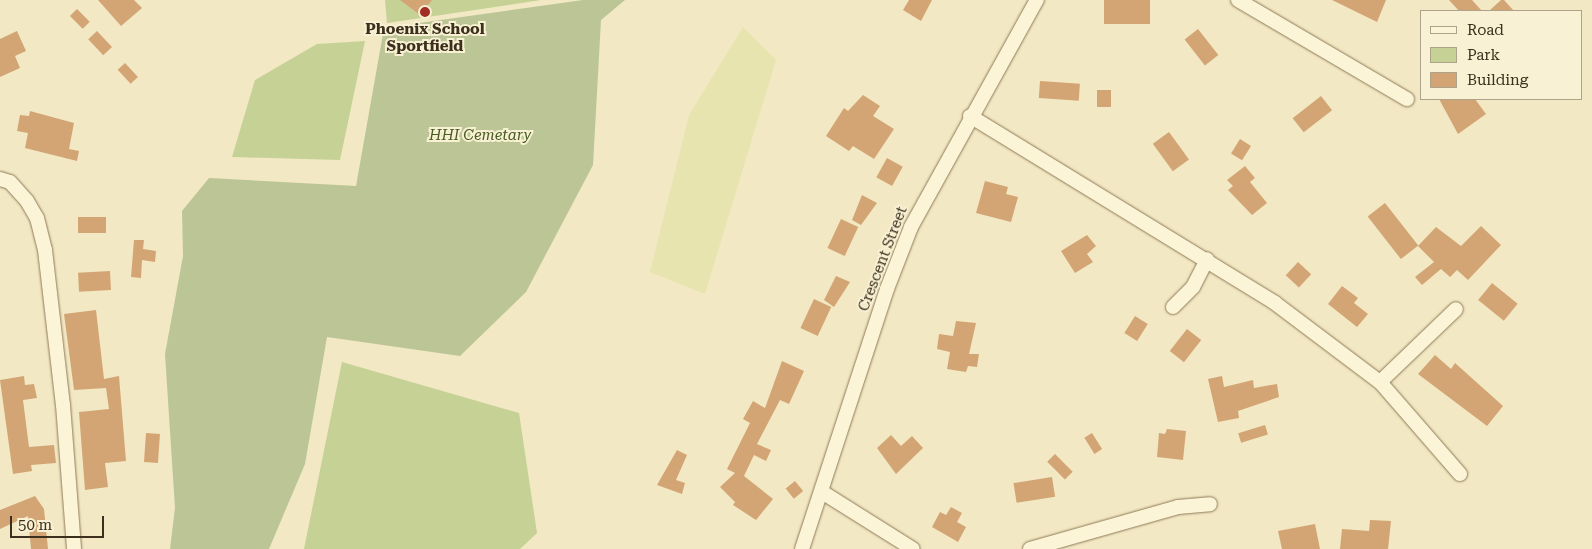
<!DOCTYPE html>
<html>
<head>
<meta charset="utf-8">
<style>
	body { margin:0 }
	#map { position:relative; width:1592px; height:549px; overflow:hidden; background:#f2e8c3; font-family:"Roboto Serif",serif }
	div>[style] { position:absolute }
	.farmland>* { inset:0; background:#e8e4af }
	.green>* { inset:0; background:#c5d195 }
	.cemetery>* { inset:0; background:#bbc595 }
	.building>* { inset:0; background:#d3a575; transform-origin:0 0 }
	.roads { filter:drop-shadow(0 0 1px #8e7a58) drop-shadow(0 0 1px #8e7a58) }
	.street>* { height:14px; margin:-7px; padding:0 7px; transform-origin:7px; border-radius:7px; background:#fcf4d7 }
	.dots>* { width:14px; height:14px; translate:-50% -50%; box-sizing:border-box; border:2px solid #f8f1d3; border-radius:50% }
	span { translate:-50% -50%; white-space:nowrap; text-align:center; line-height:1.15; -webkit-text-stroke:4px #f8f1d3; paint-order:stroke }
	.poi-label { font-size:15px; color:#3c2f1d; font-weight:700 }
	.park-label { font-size:15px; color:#475b22; font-style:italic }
	.street-label { font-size:15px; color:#3c2f1d }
	.legend { position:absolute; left:1420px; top:10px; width:162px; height:90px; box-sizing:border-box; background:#f8f1d3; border:1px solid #ada38a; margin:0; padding:6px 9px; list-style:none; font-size:15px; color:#3c2f1d }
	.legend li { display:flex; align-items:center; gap:10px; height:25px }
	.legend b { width:25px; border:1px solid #ada38a }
	.scale { position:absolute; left:10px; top:516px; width:94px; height:22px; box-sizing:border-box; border:2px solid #3c2f1d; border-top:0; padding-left:6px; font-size:15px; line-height:18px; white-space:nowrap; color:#3c2f1d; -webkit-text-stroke:4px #f8f1d3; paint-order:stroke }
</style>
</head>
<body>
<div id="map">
	<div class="farmland">
		<i style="clip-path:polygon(743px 27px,776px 60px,705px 294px,650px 272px,689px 115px)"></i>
	</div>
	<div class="green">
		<i style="clip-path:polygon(385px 0,541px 0,387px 23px)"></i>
		<i style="clip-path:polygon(365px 41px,340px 160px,232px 157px,255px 80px,317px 44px)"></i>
		<i style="clip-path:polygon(342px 362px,519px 413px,537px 533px,520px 549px,304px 549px)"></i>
	</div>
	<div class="cemetery">
		<i style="clip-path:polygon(583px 0,625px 0,601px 20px,593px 165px,526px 292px,460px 356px,327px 337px,305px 464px,269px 549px,170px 549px,175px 508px,165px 354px,183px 256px,182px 211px,209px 178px,356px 186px,384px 28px)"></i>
	</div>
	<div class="building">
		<i style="clip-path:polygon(98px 0,134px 0,142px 8px,121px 26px)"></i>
		<i style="clip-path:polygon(400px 0,432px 0,420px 15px)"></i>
		<i style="clip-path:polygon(909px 0,932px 0,921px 21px,903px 10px)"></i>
		<i style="left:1104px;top:0;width:46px;height:24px"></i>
		<i style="clip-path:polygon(1332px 0,1386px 0,1377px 22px)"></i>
		<i style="clip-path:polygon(1449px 0,1472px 0,1482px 11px,1459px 11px)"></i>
		<i style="clip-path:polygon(1501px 0,1504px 0,1514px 11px,1489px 11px)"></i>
		<i style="left:77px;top:9px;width:18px;height:10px;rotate:45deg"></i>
		<i style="left:1198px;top:29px;width:33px;height:17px;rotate:52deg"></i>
		<i style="clip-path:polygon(17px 31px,26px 51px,15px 56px,20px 68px,0 77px,0 39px)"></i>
		<i style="left:97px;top:31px;width:22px;height:12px;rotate:47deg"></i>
		<i style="left:125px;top:63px;width:19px;height:10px;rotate:47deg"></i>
		<i style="left:1040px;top:81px;width:40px;height:17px;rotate:4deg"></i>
		<i style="left:1097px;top:90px;width:14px;height:17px"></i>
		<i style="clip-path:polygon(863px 95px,880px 106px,873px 116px,894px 129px,874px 159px,853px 146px,849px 151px,826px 136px,844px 108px,848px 111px)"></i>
		<i style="left:1321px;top:96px;width:18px;height:36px;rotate:52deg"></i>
		<i style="clip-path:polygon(1439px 99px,1475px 99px,1486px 114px,1458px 134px)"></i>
		<i style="clip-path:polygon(30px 111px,74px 123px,69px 149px,79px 151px,77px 161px,25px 148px,28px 133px,17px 131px,20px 115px,29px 116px)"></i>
		<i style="left:1169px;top:132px;width:34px;height:20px;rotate:54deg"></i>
		<i style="left:1240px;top:139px;width:13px;height:17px;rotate:32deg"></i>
		<i style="left:887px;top:158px;width:18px;height:22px;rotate:29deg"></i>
		<i style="clip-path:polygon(1245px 166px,1255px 178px,1250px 182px,1267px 203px,1252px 215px,1228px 190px,1233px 186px,1227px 180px)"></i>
		<i style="clip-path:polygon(985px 181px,1008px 187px,1006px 194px,1018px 197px,1011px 222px,976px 213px)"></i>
		<i style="clip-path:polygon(862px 195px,877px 203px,861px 225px,852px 220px)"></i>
		<i style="left:1385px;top:203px;width:54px;height:22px;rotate:52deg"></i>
		<i style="left:78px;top:217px;width:28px;height:16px"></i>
		<i style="left:841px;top:219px;width:19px;height:32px;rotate:25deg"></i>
		<i style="clip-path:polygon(1481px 226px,1501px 245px,1468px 280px,1457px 270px,1450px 277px,1441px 269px,1422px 285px,1415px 277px,1434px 262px,1418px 246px,1436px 227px,1461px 246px)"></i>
		<i style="clip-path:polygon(1087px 235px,1096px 246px,1087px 254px,1093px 262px,1075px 273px,1061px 251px)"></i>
		<i style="clip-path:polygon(134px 240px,144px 240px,143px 249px,156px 251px,155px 262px,142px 260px,141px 278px,131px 277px)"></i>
		<i style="left:1298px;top:262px;width:18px;height:18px;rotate:43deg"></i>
		<i style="left:110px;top:271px;width:19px;height:32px;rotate:87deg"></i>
		<i style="clip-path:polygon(836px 276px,850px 282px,834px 307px,824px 300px)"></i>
		<i style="left:1492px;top:283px;width:33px;height:22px;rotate:39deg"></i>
		<i style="clip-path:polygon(1342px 286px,1358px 298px,1354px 303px,1368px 314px,1357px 327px,1328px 304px)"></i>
		<i style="left:814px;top:299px;width:19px;height:32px;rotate:25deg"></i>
		<i style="clip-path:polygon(96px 310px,104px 379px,119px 376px,126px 461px,105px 463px,108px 487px,85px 490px,79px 412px,109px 409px,106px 388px,74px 390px,64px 314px)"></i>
		<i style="left:1135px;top:316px;width:15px;height:20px;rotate:32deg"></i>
		<i style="clip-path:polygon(956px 321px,976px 323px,969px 354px,979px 354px,977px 367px,968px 366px,966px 372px,947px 369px,950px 352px,937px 349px,939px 334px,953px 336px)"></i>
		<i style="left:1187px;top:329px;width:18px;height:28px;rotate:38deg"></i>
		<i style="clip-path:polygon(1435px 355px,1451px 369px,1455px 363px,1503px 406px,1487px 426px,1418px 374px)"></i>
		<i style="clip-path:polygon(782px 361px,804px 371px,789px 404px,780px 400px,757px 444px,771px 450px,766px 461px,754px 455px,744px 476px,773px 499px,756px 520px,733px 505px,735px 502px,720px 487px,735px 473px,727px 469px,750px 423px,743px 419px,753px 401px,765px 408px)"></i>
		<i style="clip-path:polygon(24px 376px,25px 385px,34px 384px,37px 398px,23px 400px,29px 447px,54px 445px,56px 463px,31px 465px,32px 471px,13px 474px,0 380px)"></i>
		<i style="clip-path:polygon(1222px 376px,1224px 387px,1253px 380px,1254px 388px,1277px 384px,1279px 397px,1238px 411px,1239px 418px,1218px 422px,1208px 379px)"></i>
		<i style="left:1265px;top:425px;width:10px;height:28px;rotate:73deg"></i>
		<i style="clip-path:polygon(1167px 429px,1186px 431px,1183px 460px,1157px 457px,1159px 433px,1165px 434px)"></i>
		<i style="left:146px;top:433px;width:14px;height:29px;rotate:4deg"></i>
		<i style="left:1092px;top:433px;width:19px;height:9px;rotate:58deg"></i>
		<i style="clip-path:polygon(891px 435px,901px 446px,912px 436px,923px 448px,896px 474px,877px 448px)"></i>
		<i style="clip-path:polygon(677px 450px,687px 455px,676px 480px,685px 483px,682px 494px,657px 485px)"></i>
		<i style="left:1055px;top:454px;width:25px;height:11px;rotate:45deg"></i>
		<i style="left:1052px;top:477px;width:20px;height:39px;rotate:81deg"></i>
		<i style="left:795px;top:481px;width:13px;height:12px;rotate:51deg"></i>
		<i style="clip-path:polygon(35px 496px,44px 509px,48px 549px,31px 549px,28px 516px,0 529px,0 510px)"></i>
		<i style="clip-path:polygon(951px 507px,962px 513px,957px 522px,966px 527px,958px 542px,932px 527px,940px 512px,946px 515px)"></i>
		<i style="clip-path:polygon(1370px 520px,1391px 521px,1388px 549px,1340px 549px,1342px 529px,1369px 531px)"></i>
		<i style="clip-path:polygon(1315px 524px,1320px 549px,1282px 549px,1278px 531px)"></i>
	</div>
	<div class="roads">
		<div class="street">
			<i style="left:1238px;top:0;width:196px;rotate:30.4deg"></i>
			<i style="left:970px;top:116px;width:358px;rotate:31.5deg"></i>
			<i style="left:1275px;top:303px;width:131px;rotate:37deg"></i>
			<i style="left:1380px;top:382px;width:122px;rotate:49deg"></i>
			<i style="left:0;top:179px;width:10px;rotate:17deg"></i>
			<i style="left:10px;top:182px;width:25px;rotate:48deg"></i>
			<i style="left:27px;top:201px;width:20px;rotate:60deg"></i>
			<i style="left:37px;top:218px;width:33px;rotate:76deg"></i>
			<i style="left:45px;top:250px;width:156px;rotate:83.4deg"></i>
			<i style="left:63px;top:405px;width:144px;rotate:85.6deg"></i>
			<i style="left:1173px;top:307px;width:28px;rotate:-45deg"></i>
			<i style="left:1193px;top:287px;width:31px;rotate:-63deg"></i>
			<i style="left:1380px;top:382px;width:105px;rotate:-43.8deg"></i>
			<i style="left:822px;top:492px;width:107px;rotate:32.1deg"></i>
			<i style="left:802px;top:549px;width:274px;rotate:-71.9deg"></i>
			<i style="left:887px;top:289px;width:66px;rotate:-68.8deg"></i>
			<i style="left:911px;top:227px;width:260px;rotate:-61deg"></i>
			<i style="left:1030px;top:549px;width:154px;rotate:-15.8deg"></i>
			<i style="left:1178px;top:507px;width:32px;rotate:-5deg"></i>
		</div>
	</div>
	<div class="dots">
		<i style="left:425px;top:12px;background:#a22d22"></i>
	</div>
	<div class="poi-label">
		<span style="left:425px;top:38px">Phoenix School<br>Sportfield</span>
	</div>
	<div class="park-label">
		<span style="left:480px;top:136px">HHI Cemetary</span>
	</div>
	<div class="street-label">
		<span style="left:883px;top:259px;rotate:-69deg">Crescent Street</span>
	</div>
	<ul class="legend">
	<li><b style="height:6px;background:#fcf4d7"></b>Road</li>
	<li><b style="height:14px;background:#c5d195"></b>Park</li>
	<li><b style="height:14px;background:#d3a575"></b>Building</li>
	</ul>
	<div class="scale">50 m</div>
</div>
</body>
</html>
